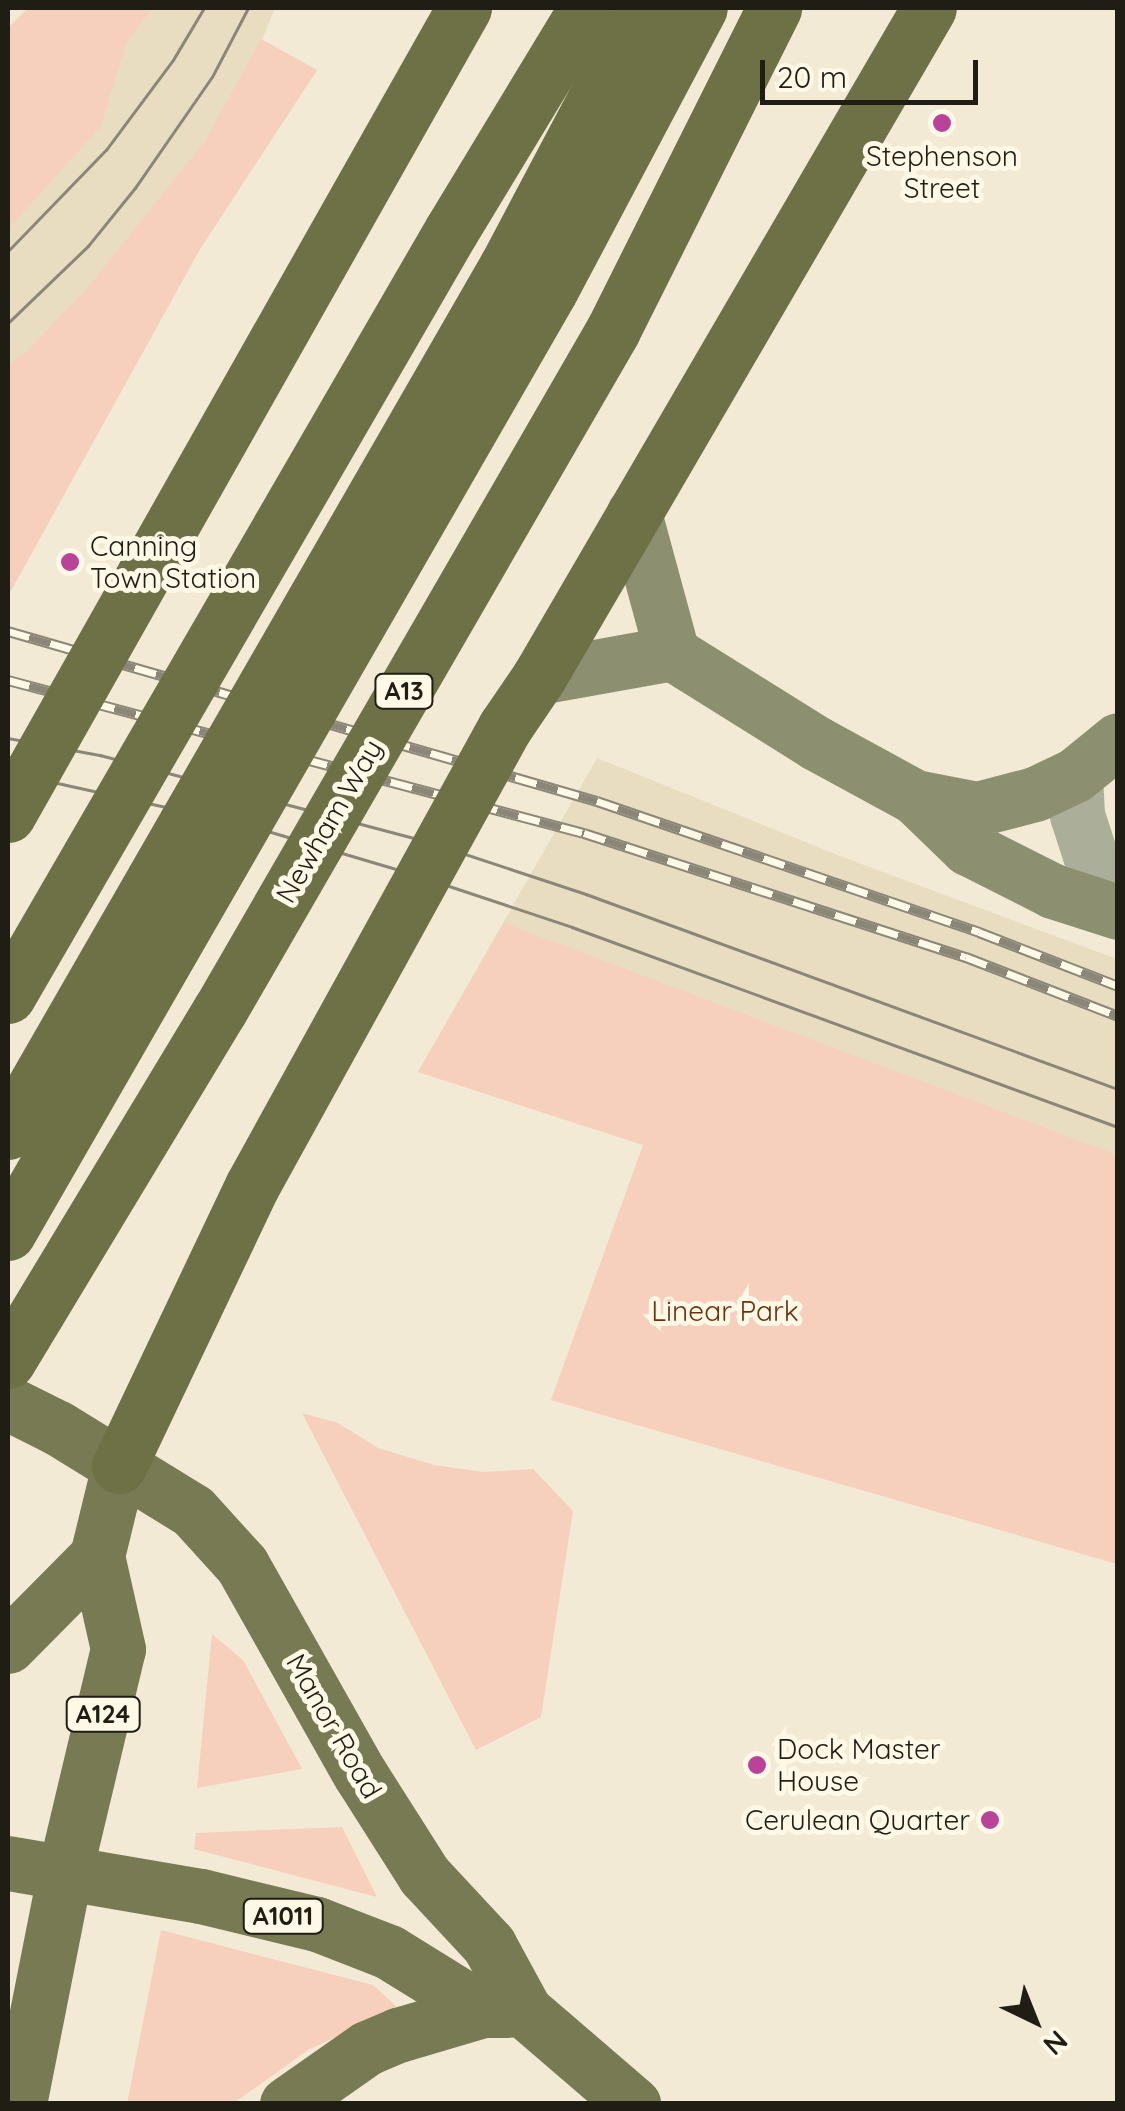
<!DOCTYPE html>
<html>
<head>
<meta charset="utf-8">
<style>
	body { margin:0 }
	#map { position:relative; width:1125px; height:2111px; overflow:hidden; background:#f2ead5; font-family:Quicksand,sans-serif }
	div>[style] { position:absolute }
	.built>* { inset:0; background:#e8ddc1 }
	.green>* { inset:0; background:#f6cfbd }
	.minor>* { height:55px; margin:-27.5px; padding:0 27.5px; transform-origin:27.5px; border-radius:27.5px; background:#abae98 }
	.secondary>* { height:55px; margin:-27.5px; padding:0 27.5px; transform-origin:27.5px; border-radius:27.5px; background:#8d9070 }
	.primary>* { height:55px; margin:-27.5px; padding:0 27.5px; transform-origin:27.5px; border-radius:27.5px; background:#777a53 }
	.trunk>* { height:55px; margin:-27.5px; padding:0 27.5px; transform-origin:27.5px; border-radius:27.5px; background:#6e7146 }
	.tram>* { height:2.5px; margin:-1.25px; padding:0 1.25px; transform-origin:1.25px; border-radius:1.25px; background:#8b8677 }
	.rail>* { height:11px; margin-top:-5.5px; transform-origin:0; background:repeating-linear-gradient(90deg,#fef8e6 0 22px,#8b8677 0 44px); box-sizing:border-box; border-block:2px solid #8b8677 }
	.trunk-bridge>* { height:55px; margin:-27.5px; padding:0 27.5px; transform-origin:27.5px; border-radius:27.5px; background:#6e7146 }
	.dots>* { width:28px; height:28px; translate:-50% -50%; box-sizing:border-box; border:5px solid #fef8e6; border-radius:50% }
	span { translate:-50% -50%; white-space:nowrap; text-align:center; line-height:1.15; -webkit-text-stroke:10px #fef8e6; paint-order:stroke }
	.shield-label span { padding:2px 8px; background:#fef8e6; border:2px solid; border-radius:8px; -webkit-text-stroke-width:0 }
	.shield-label { font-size:25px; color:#201d15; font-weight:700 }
	.poi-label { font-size:28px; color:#201d15 }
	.left { translate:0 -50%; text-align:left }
	.right { translate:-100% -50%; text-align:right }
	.street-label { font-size:28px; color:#201d15 }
	.park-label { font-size:28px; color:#6d310e }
	.frame { position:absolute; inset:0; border:10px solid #201d15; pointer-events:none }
	.north { position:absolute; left:985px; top:1971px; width:100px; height:100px; -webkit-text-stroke:8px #fef8e6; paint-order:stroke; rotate:137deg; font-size:28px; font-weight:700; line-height:40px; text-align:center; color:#201d15 }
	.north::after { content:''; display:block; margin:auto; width:35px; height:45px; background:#201d15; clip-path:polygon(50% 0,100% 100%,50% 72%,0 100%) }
	.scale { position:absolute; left:760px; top:60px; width:218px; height:45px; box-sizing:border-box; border:5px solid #201d15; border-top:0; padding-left:12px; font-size:30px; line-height:35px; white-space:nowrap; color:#201d15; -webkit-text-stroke:8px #fef8e6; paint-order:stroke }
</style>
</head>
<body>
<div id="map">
	<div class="built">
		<i style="clip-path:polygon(153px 8px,275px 8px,262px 40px,317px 70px,200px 249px,8px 596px,8px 159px,126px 44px)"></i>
		<i style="clip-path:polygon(597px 758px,840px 856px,1117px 959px,1117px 1298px,418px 1072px)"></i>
	</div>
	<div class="green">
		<i style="clip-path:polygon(28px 8px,153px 8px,126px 44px,101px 126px,8px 229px,8px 28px)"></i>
		<i style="clip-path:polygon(261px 39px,317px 70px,200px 249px,8px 596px,8px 365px,27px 351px,90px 285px,205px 141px)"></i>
		<i style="clip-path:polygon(504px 923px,1117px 1155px,1117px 1564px,551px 1400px,643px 1145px,418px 1072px)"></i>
		<i style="clip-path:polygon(302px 1413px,338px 1423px,378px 1448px,434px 1465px,483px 1472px,533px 1469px,573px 1511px,541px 1717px,476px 1750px)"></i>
		<i style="clip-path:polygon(212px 1634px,243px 1660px,302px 1769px,197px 1788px)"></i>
		<i style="clip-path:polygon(342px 1827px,377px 1897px,194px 1849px,196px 1833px)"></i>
		<i style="clip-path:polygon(161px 1930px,373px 1985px,398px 2008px,308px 2050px,234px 2103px,127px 2104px)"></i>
	</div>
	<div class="minor">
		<i style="left:1075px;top:775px;width:40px;rotate:87.1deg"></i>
		<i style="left:1077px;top:815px;width:42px;rotate:72deg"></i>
		<i style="left:1090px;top:855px;width:43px;rotate:48.8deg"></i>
	</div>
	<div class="secondary">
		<i style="left:634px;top:513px;width:145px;rotate:74.8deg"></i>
		<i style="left:539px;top:677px;width:135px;rotate:-10.2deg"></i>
		<i style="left:672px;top:653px;width:170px;rotate:32deg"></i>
		<i style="left:816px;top:743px;width:113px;rotate:28.6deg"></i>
		<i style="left:915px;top:797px;width:74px;rotate:43.9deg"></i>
		<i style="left:968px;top:848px;width:95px;rotate:26.8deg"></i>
		<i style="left:1053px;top:891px;width:68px;rotate:17.9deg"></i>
		<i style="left:915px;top:797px;width:63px;rotate:11deg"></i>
		<i style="left:977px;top:809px;width:60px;rotate:-14.5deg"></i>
		<i style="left:1035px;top:794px;width:44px;rotate:-25.4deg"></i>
		<i style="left:1075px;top:775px;width:55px;rotate:-39.1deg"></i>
	</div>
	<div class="primary">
		<i style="left:8px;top:1403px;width:56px;rotate:26.6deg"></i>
		<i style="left:58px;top:1428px;width:158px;rotate:31.6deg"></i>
		<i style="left:193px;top:1511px;width:73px;rotate:47.8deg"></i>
		<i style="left:242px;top:1565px;width:240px;rotate:60.6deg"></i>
		<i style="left:360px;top:1774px;width:120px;rotate:57.6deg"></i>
		<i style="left:424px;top:1875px;width:96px;rotate:47.1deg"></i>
		<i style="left:489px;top:1945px;width:75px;rotate:61.4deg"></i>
		<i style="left:525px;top:2011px;width:143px;rotate:40.7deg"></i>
		<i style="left:8px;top:1646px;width:127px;rotate:-45.3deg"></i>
		<i style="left:8px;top:1863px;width:196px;rotate:9.7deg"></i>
		<i style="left:201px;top:1896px;width:119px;rotate:13.6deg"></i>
		<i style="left:317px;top:1924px;width:77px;rotate:21.3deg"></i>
		<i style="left:389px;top:1952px;width:110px;rotate:31.7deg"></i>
		<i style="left:19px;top:2104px;width:237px;rotate:-78.8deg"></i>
		<i style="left:65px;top:1871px;width:228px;rotate:-76.6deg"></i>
		<i style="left:118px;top:1649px;width:95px;rotate:-102.7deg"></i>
		<i style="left:97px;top:1556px;width:93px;rotate:-76.3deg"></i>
		<i style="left:287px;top:2104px;width:98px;rotate:-35deg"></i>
		<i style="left:367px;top:2048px;width:34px;rotate:-23deg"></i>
		<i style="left:398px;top:2035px;width:89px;rotate:-16.4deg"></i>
		<i style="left:483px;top:2010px;width:24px"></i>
	</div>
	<div class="trunk">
		<i style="left:505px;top:727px;width:60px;rotate:-55.8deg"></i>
		<i style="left:539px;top:677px;width:774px;rotate:-59.76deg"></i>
		<i style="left:119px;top:1466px;width:310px;rotate:-64.6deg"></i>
	</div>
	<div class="tram">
		<i style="left:8px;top:251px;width:141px;rotate:-45.9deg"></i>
		<i style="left:106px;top:150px;width:112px;rotate:-53.3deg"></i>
		<i style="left:173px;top:60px;width:61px;rotate:-59.2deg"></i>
		<i style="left:8px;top:323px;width:111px;rotate:-43.9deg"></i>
		<i style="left:88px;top:246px;width:75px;rotate:-51deg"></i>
		<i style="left:135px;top:188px;width:135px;rotate:-55.3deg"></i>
		<i style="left:212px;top:77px;width:78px;rotate:-62.4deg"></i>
		<i style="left:8px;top:738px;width:94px;rotate:10.5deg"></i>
		<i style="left:100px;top:755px;width:337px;rotate:14.8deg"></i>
		<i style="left:426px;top:841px;width:169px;rotate:18.3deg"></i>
		<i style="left:586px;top:894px;width:567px;rotate:20.13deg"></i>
		<i style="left:8px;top:772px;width:249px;rotate:12.5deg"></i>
		<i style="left:251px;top:826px;width:172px;rotate:16.5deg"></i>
		<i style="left:416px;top:875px;width:164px;rotate:18.4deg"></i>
		<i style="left:572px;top:927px;width:581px;rotate:20.12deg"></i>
	</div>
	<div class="rail">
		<i style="left:8px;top:631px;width:613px;rotate:16.1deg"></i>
		<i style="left:597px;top:801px;width:404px;rotate:18.9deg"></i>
		<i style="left:979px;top:932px;width:149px;rotate:21.2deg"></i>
		<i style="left:8px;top:680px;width:596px;rotate:14.88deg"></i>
		<i style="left:584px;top:833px;width:402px;rotate:18deg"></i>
		<i style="left:966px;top:957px;width:163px;rotate:21.2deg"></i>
	</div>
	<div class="trunk-bridge">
		<i style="left:8px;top:815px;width:927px;rotate:-60.53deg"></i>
		<i style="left:8px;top:996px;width:884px;rotate:-59.93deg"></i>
		<i style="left:451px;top:231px;width:261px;rotate:-58.8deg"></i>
		<i style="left:8px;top:1132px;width:1000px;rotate:-60.08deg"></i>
		<i style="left:507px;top:265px;width:291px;rotate:-62.1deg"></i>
		<i style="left:252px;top:1186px;width:524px;rotate:-61.14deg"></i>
		<i style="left:8px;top:1233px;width:1087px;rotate:-60.09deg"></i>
		<i style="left:550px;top:291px;width:320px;rotate:-62.1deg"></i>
		<i style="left:8px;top:1361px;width:410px;rotate:-58.9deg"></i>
		<i style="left:220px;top:1010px;width:785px;rotate:-59.97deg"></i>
		<i style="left:613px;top:330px;width:360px;rotate:-63.4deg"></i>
	</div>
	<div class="dots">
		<i style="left:942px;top:123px;background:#ba439a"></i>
		<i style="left:70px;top:562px;background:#ba439a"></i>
		<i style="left:757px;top:1765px;background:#ba439a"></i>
		<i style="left:990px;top:1820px;background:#ba439a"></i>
	</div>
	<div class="shield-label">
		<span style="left:404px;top:691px">A13</span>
		<span style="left:103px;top:1714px">A124</span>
		<span style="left:283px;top:1916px">A1011</span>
	</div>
	<div class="poi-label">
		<span style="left:942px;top:172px">Stephenson<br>Street</span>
		<span class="left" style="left:90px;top:562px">Canning<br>Town Station</span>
		<span class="left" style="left:777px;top:1765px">Dock Master<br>House</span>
		<span class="right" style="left:970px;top:1820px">Cerulean Quarter</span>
	</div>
	<div class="street-label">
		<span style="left:329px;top:821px;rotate:-60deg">Newham Way</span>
		<span style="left:334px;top:1726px;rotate:60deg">Manor Road</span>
	</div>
	<div class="park-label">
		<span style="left:725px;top:1311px">Linear Park</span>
	</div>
	<div class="frame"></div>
	<div class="north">N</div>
	<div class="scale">20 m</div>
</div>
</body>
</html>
